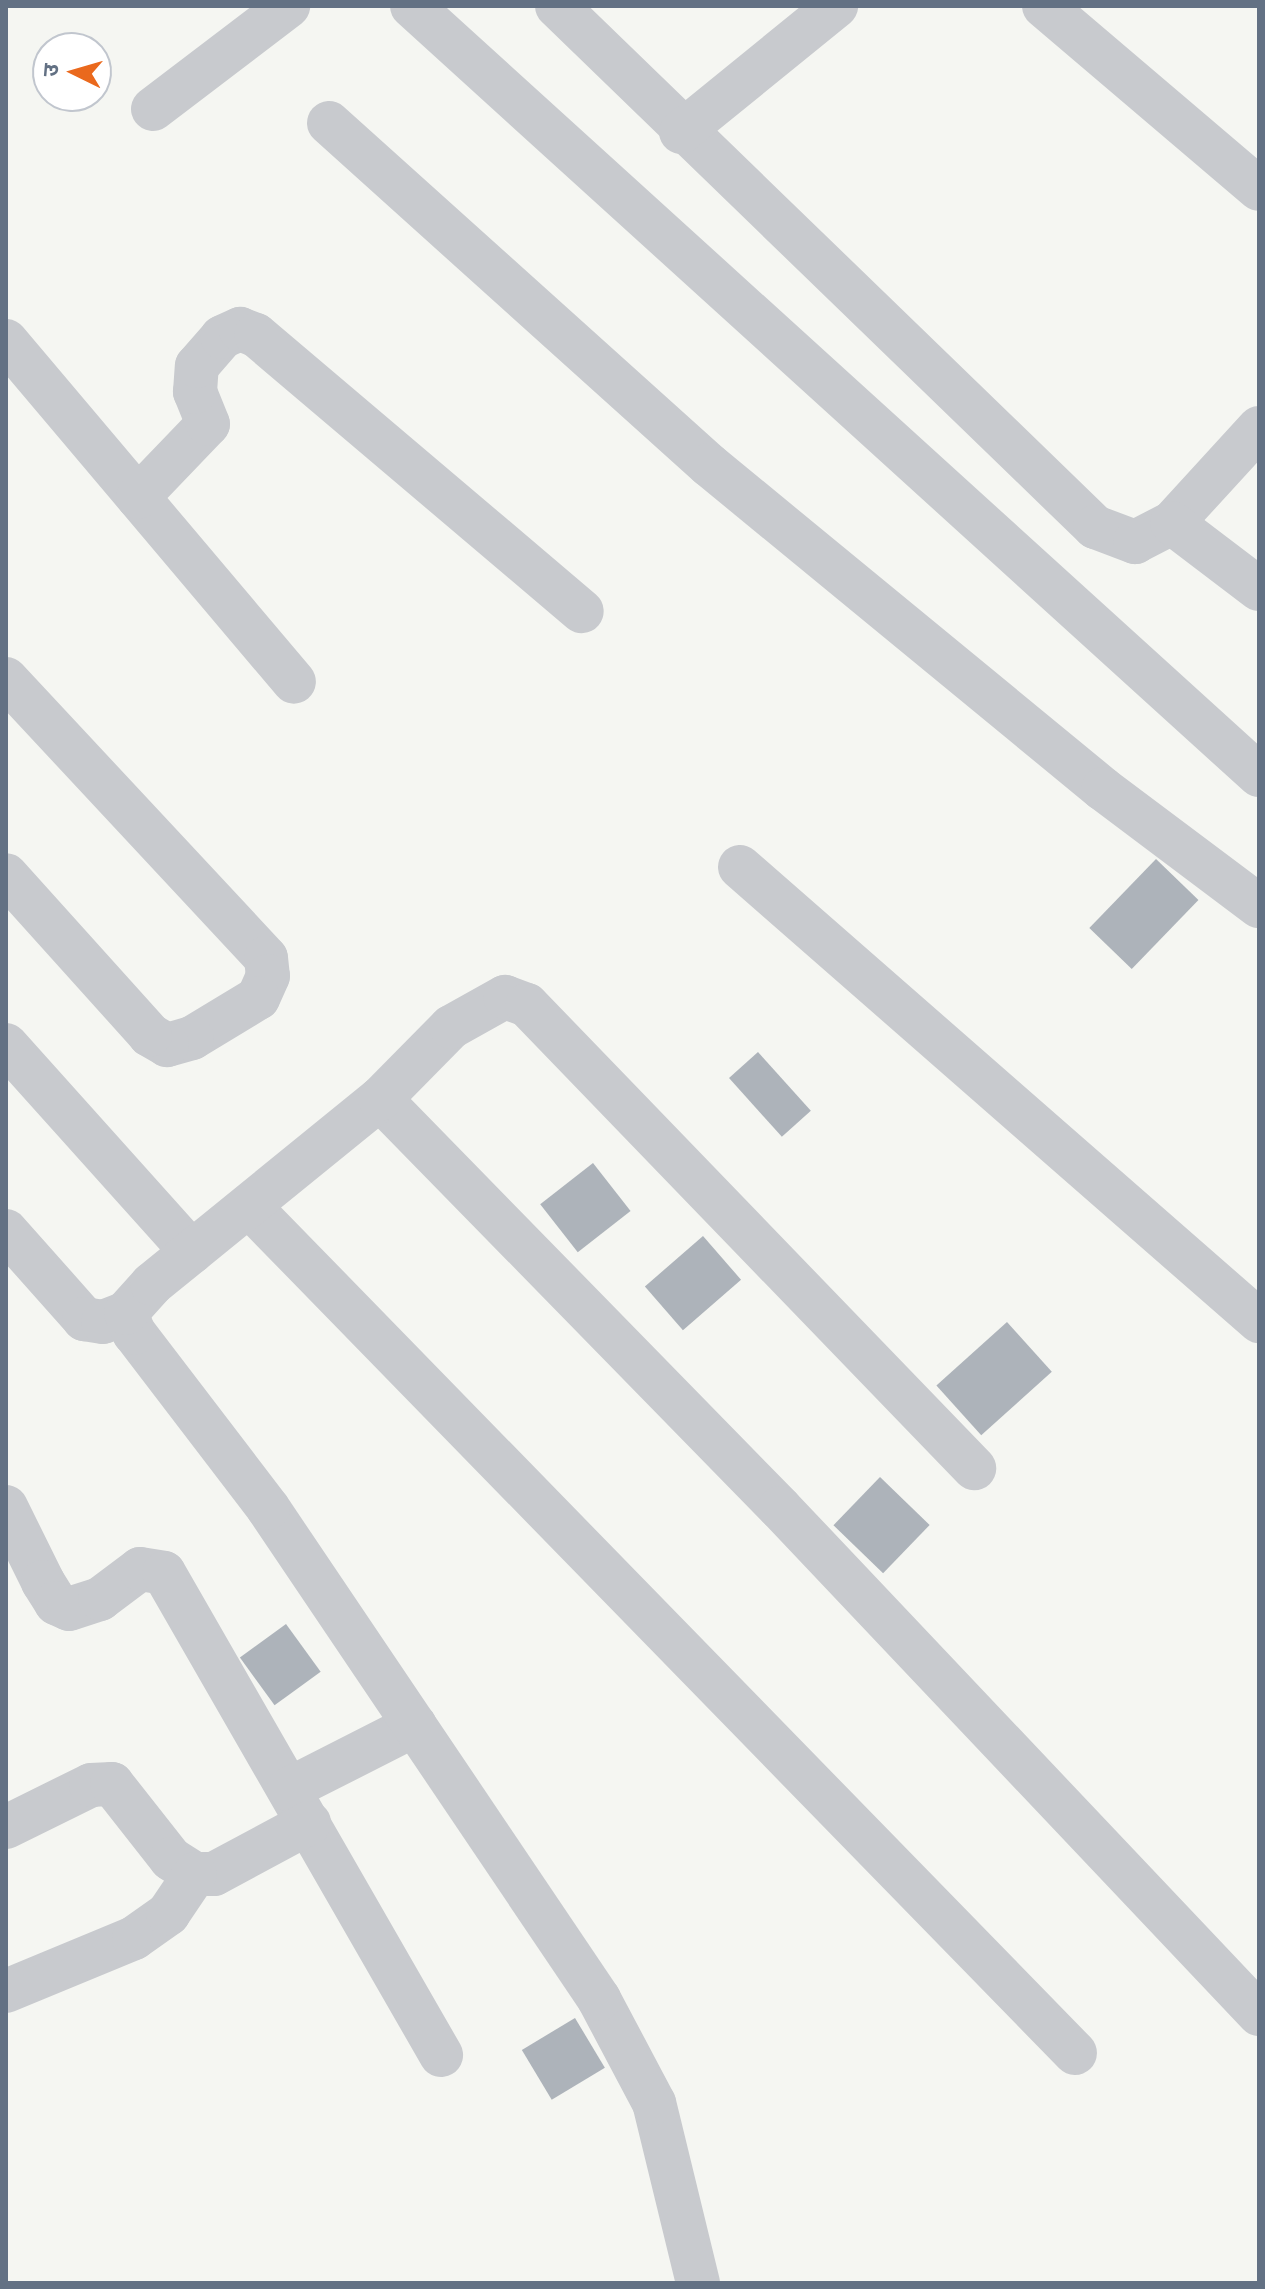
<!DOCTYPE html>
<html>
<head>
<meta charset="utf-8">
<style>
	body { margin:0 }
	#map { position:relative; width:1265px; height:2289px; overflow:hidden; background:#f5f6f2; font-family:Manrope,"Noto Sans Devanagari",sans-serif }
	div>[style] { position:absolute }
	.building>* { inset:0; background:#adb3ba; transform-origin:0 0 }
	.minor>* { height:44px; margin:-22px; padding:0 22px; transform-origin:22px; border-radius:22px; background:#c8cace }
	span { translate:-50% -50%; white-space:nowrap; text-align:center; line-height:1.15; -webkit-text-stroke:8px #fff; paint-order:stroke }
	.frame { position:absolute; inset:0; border:8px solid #637184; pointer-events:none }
	.north { position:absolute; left:32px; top:32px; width:80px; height:80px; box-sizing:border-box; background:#fff; border:2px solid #c1c6ce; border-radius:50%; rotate:275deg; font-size:22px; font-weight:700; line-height:32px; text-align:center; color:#637184 }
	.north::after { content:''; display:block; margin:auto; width:28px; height:36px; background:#ea691d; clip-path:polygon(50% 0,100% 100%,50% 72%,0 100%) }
</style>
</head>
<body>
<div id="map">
	<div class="building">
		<i style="left:1156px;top:859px;width:59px;height:96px;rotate:44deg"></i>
		<i style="left:758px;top:1052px;width:79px;height:39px;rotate:48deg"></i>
		<i style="left:593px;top:1163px;width:61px;height:67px;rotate:52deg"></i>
		<i style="left:703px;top:1236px;width:58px;height:77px;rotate:49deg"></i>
		<i style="left:1007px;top:1322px;width:67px;height:95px;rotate:48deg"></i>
		<i style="left:880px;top:1477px;width:69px;height:67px;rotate:44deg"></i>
		<i style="left:286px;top:1624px;width:59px;height:57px;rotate:54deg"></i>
		<i style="left:575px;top:2018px;width:58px;height:62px;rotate:59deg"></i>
	</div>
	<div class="minor">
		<i style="left:412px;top:6px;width:1144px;rotate:42.24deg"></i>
		<i style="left:557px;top:6px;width:749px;rotate:44.08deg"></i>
		<i style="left:1095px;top:527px;width:43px;rotate:20.6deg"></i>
		<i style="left:1135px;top:542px;width:42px;rotate:-27.2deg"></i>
		<i style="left:1172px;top:523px;width:129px;rotate:-47.5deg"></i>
		<i style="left:1044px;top:6px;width:282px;rotate:40.4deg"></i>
		<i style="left:153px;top:109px;width:170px;rotate:-37.3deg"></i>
		<i style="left:329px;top:123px;width:511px;rotate:41.99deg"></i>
		<i style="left:709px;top:465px;width:510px;rotate:39.43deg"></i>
		<i style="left:1103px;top:789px;width:195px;rotate:36.9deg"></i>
		<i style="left:681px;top:132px;width:200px;rotate:-39.1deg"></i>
		<i style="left:6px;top:341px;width:446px;rotate:49.8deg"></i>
		<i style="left:138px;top:497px;width:101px;rotate:-46.2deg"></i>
		<i style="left:208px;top:424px;width:35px;rotate:-112deg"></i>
		<i style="left:195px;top:392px;width:26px;rotate:-86deg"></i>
		<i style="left:197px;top:366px;width:38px;rotate:-49deg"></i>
		<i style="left:222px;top:337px;width:20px;rotate:-24deg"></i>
		<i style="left:240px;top:329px;width:17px;rotate:21deg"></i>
		<i style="left:256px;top:335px;width:427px;rotate:40.3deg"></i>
		<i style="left:1172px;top:523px;width:109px;rotate:37.2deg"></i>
		<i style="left:6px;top:679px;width:381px;rotate:47deg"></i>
		<i style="left:266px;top:958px;width:18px;rotate:84deg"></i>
		<i style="left:268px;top:976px;width:24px;rotate:114deg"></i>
		<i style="left:258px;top:998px;width:77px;rotate:148.8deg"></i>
		<i style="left:192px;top:1038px;width:26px;rotate:164deg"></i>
		<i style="left:167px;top:1045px;width:20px;rotate:-150deg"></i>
		<i style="left:150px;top:1035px;width:215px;rotate:-132deg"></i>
		<i style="left:740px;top:867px;width:690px;rotate:41.18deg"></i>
		<i style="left:6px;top:1045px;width:278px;rotate:48.1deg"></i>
		<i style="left:380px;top:1099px;width:572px;rotate:45.64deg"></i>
		<i style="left:780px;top:1508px;width:697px;rotate:46.57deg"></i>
		<i style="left:249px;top:1206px;width:1183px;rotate:45.72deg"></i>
		<i style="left:6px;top:1231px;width:118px;rotate:48.4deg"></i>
		<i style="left:84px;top:1319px;width:19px;rotate:9deg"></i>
		<i style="left:103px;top:1322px;width:25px;rotate:-21deg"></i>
		<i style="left:6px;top:1507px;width:84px;rotate:63.7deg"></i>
		<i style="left:43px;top:1582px;width:25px;rotate:58deg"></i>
		<i style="left:56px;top:1603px;width:14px;rotate:25deg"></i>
		<i style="left:69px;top:1609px;width:33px;rotate:-18deg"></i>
		<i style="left:100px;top:1599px;width:50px;rotate:-36.9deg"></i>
		<i style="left:140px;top:1569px;width:24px;rotate:9deg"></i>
		<i style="left:164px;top:1573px;width:556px;rotate:60.11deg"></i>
		<i style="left:289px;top:1789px;width:141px;rotate:-26.9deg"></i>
		<i style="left:6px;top:1827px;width:95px;rotate:-26.3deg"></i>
		<i style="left:91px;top:1785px;width:21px;rotate:-3deg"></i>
		<i style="left:112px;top:1784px;width:95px;rotate:51.8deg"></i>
		<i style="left:171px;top:1859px;width:28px;rotate:32deg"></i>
		<i style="left:195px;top:1874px;width:19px"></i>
		<i style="left:214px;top:1874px;width:108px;rotate:-28.2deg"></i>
		<i style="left:6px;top:1991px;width:139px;rotate:-22.5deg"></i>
		<i style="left:134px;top:1938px;width:42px;rotate:-35.2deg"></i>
		<i style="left:168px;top:1914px;width:48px;rotate:-56deg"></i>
		<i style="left:698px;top:2283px;width:185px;rotate:-103.7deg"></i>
		<i style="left:654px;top:2103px;width:118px;rotate:-117.9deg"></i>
		<i style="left:599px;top:1999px;width:592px;rotate:-123.99deg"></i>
		<i style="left:268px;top:1508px;width:220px;rotate:-127.4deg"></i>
		<i style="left:134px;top:1333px;width:22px;rotate:-112deg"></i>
		<i style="left:126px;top:1313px;width:39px;rotate:-48deg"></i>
		<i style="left:152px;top:1284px;width:294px;rotate:-39.1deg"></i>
		<i style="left:380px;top:1099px;width:101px;rotate:-45.4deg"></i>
		<i style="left:451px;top:1027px;width:62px;rotate:-29.1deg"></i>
		<i style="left:505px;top:997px;width:23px;rotate:20deg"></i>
		<i style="left:527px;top:1005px;width:644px;rotate:46.01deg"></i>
	</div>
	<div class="frame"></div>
	<div class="north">उ</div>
</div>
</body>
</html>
